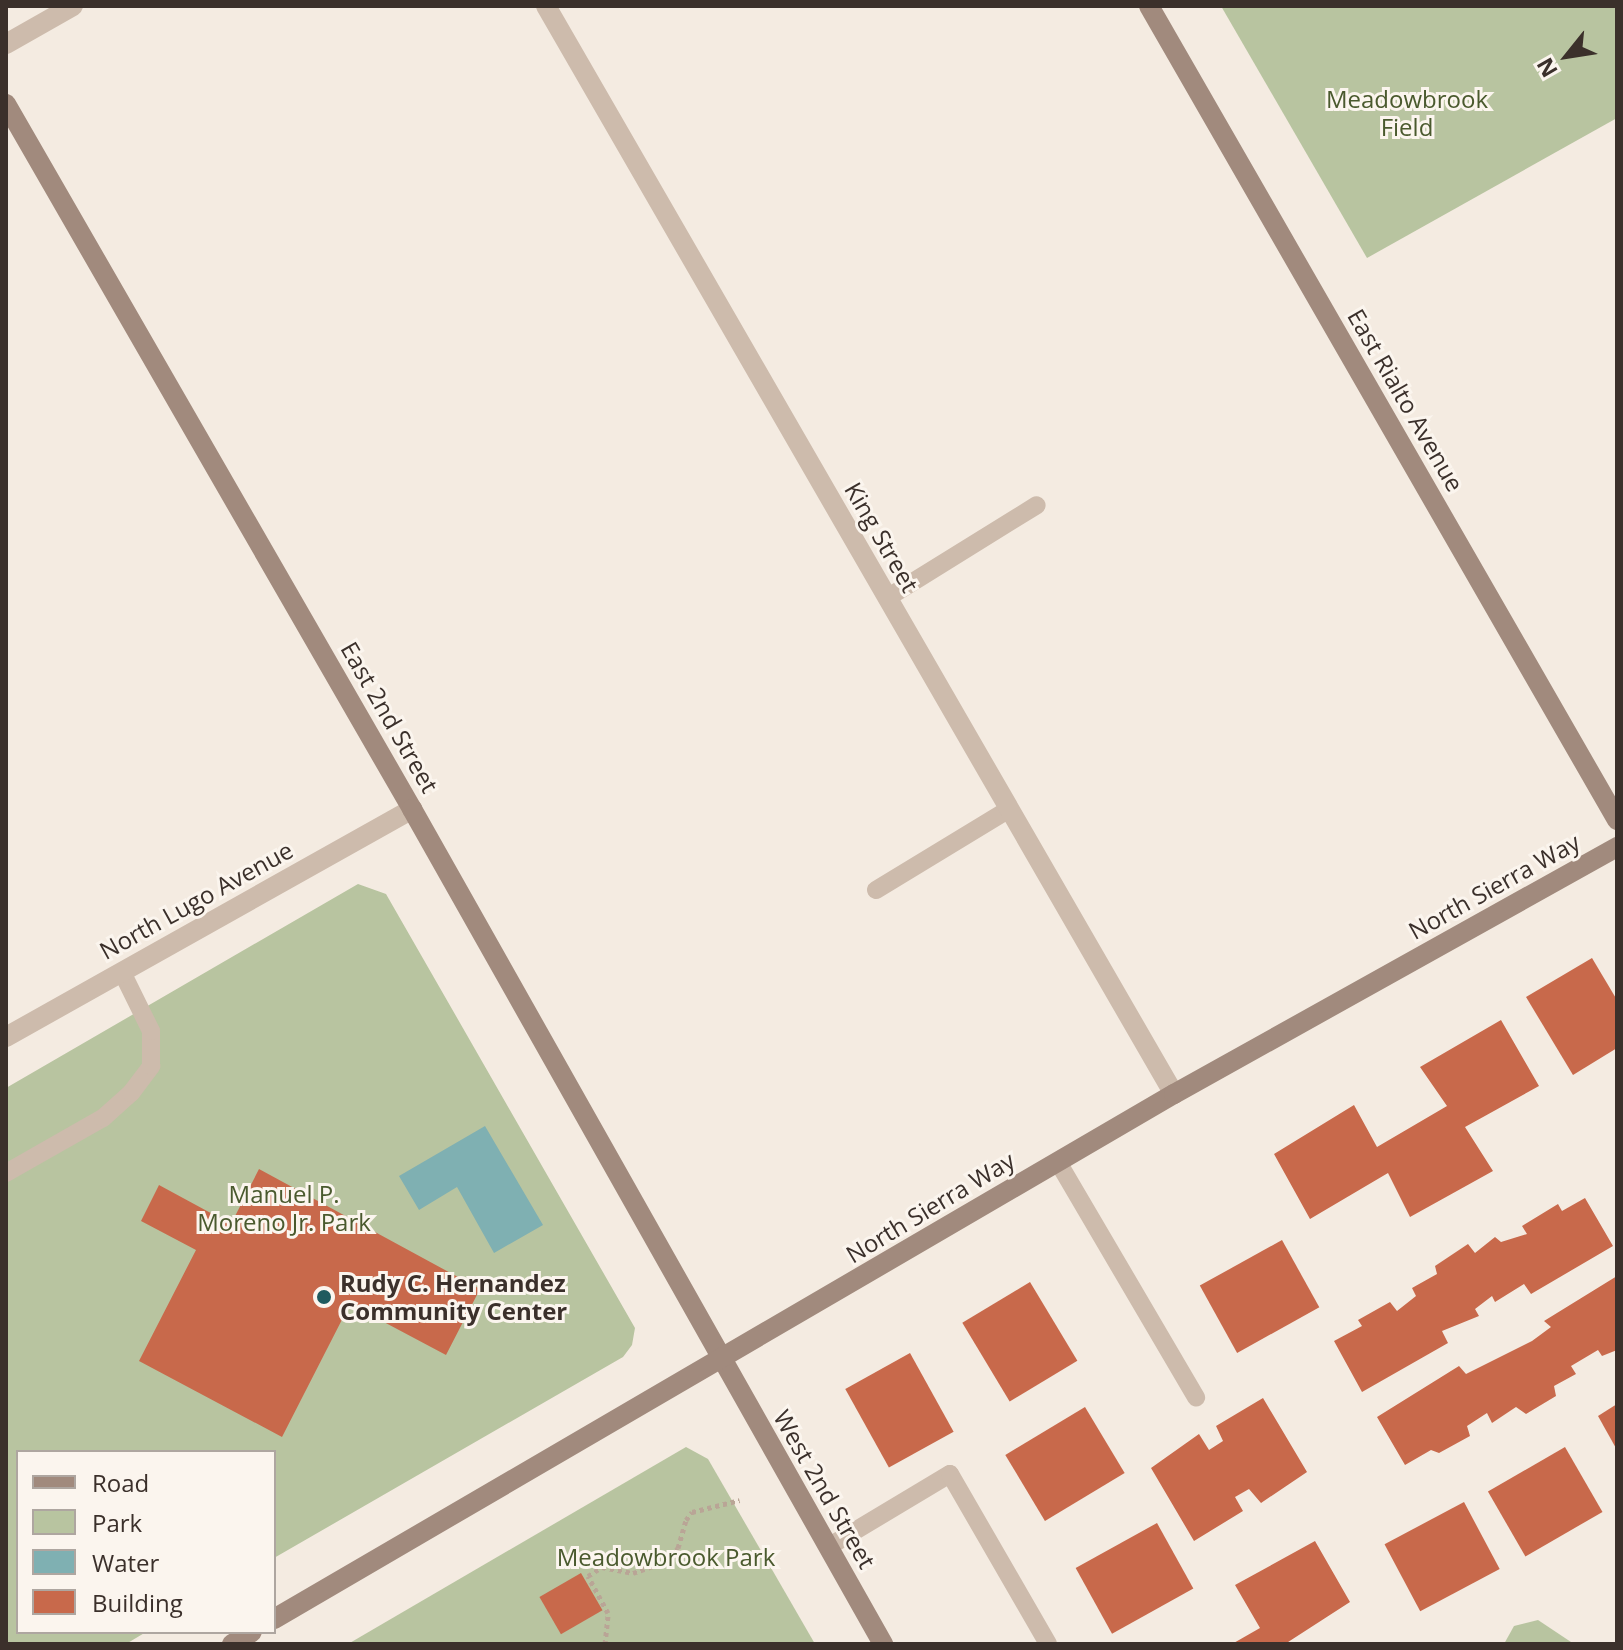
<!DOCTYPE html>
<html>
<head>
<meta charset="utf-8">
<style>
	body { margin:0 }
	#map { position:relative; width:1623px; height:1650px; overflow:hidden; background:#f4ebe1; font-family:"Open Sans",sans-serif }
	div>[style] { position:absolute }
	.green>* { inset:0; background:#b8c4a0 }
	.water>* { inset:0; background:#7fb0b2 }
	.building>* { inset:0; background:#c8694b; transform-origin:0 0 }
	.path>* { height:5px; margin-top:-2.5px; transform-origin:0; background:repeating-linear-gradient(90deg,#b9a596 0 4px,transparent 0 8px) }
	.lane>* { height:18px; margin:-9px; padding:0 9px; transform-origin:9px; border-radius:9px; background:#cdbbac }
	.street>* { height:20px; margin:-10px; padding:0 10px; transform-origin:10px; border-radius:10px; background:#cdbbac }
	.secondary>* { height:20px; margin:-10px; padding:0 10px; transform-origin:10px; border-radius:10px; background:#a18a7d }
	.dots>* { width:22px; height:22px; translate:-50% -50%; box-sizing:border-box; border:4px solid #fbf5ee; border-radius:50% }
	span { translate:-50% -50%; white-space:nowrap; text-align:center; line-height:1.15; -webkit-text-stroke:6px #fbf5ee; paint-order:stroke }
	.park-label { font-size:24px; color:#4a5a2e }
	.street-label { font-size:24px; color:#3b302b }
	.poi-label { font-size:24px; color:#3b302b; font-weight:700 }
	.left { translate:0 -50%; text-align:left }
	.frame { position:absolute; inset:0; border:8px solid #3b302b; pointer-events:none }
	.legend { position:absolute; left:16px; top:1450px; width:260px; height:184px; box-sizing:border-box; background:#fbf5ee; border:2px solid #aea6a0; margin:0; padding:10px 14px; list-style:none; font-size:24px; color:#3b302b }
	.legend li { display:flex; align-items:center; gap:16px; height:40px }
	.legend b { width:40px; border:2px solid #aea6a0 }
	.north { position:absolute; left:1527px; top:16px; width:80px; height:80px; -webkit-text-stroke:6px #fbf5ee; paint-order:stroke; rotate:240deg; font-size:22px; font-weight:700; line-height:32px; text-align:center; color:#3b302b }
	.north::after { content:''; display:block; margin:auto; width:28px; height:36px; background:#3b302b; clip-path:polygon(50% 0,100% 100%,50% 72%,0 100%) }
</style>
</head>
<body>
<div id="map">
	<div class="green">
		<i style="clip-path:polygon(1221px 6px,1617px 6px,1617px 118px,1367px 258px)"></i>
		<i style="clip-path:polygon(358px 884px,386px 894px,635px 1328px,632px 1345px,623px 1357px,274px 1558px,274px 1452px,18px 1452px,18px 1632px,146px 1632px,126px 1644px,6px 1644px,6px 1088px)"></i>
		<i style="clip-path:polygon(686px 1447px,708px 1459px,815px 1644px,348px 1644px)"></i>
		<i style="clip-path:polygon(1538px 1620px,1574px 1644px,1504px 1644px,1514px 1626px)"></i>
	</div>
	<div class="water">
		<i style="clip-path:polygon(485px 1126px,543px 1225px,494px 1253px,457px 1187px,419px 1210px,399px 1176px)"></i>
	</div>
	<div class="building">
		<i style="clip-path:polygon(1592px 958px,1617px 1000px,1617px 1048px,1573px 1075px,1526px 997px)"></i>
		<i style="clip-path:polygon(1501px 1020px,1539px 1086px,1465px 1127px,1493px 1171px,1410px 1217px,1388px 1173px,1310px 1219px,1274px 1154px,1354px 1105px,1377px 1147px,1447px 1106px,1420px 1067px)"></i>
		<i style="clip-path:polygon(259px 1169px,480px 1289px,446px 1355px,350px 1304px,282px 1437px,139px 1361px,196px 1250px,141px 1221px,159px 1185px,231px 1224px)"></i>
		<i style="clip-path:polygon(1585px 1198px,1613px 1246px,1531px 1294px,1524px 1284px,1495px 1302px,1492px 1296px,1475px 1309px,1479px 1316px,1442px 1331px,1448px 1343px,1362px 1392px,1334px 1341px,1362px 1326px,1358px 1320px,1390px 1302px,1397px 1311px,1416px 1296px,1412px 1288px,1437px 1274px,1435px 1266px,1468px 1244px,1475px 1253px,1495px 1237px,1501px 1242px,1527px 1234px,1522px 1226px,1558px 1204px,1562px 1211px)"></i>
		<i style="left:1282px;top:1240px;width:77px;height:94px;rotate:61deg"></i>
		<i style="clip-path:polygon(1617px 1276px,1617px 1350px,1602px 1356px,1598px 1350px,1571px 1366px,1576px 1374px,1554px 1386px,1556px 1396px,1526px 1414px,1516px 1407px,1492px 1423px,1487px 1413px,1467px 1426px,1470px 1436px,1439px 1453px,1431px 1450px,1405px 1465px,1377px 1417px,1459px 1366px,1466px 1374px,1532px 1341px,1551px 1327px,1544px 1321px)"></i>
		<i style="left:1030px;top:1282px;width:92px;height:79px;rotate:59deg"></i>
		<i style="left:910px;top:1353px;width:90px;height:74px;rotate:61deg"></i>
		<i style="clip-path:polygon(1263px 1398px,1307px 1472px,1261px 1503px,1249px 1489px,1235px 1497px,1243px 1511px,1194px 1541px,1151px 1468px,1199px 1434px,1209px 1450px,1223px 1441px,1216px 1426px)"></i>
		<i style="clip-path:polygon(1617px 1404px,1617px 1450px,1598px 1416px)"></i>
		<i style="left:1085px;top:1407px;width:77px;height:93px;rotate:59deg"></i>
		<i style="left:1565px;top:1447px;width:75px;height:89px;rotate:60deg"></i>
		<i style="left:1464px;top:1502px;width:76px;height:90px;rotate:62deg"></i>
		<i style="left:1157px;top:1523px;width:75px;height:93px;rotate:61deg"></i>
		<i style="clip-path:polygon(1315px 1541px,1350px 1602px,1285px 1644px,1232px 1644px,1260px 1628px,1235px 1585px)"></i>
		<i style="left:581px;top:1573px;width:43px;height:48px;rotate:60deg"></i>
	</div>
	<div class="path">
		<i style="left:605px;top:1644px;width:31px;rotate:-84deg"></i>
		<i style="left:608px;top:1613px;width:42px;rotate:-118.4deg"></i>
		<i style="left:588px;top:1576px;width:17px;rotate:-33deg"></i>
		<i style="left:602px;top:1567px;width:32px;rotate:11deg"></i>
		<i style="left:633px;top:1573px;width:34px;rotate:-19deg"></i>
		<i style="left:665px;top:1562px;width:19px;rotate:-47deg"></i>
		<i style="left:678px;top:1548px;width:29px;rotate:-74deg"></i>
		<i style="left:686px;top:1520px;width:10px;rotate:-53deg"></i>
		<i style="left:692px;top:1512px;width:49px;rotate:-14deg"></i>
	</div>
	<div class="lane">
		<i style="left:887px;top:598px;width:176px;rotate:-31.8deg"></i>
		<i style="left:876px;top:890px;width:156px;rotate:-31.3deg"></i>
		<i style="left:1058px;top:1162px;width:273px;rotate:59.6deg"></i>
		<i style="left:6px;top:1173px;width:112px;rotate:-29.6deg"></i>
		<i style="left:103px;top:1118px;width:38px;rotate:-42deg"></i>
		<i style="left:131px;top:1093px;width:34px;rotate:-53deg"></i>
		<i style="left:151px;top:1066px;width:35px;rotate:-90deg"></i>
		<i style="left:151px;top:1031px;width:66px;rotate:-116.2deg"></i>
		<i style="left:828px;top:1547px;width:142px;rotate:-30.9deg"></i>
		<i style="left:950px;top:1474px;width:196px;rotate:60deg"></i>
	</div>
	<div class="street">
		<i style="left:546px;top:6px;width:1256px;rotate:60.01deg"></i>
		<i style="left:6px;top:44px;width:77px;rotate:-29.6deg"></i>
		<i style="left:6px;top:1037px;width:466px;rotate:-29.3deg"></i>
	</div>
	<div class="secondary">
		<i style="left:1149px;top:6px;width:939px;rotate:60.1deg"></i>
		<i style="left:6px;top:104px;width:814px;rotate:60.06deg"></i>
		<i style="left:412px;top:809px;width:959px;rotate:60.57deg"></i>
		<i style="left:274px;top:1619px;width:1042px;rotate:-30.26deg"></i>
		<i style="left:1174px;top:1094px;width:507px;rotate:-29.14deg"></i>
		<i style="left:232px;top:1644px;width:23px;rotate:-31deg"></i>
	</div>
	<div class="dots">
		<i style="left:324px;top:1297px;background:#1f5a5e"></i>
	</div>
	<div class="park-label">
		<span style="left:1407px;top:113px">Meadowbrook<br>Field</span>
		<span style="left:284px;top:1208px">Manuel P.<br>Moreno Jr. Park</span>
		<span style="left:666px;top:1557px">Meadowbrook Park</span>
	</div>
	<div class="street-label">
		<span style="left:1406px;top:400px;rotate:60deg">East Rialto Avenue</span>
		<span style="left:882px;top:537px;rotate:60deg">King Street</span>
		<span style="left:390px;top:717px;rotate:60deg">East 2nd Street</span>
		<span style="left:1494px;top:886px;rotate:-29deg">North Sierra Way</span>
		<span style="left:196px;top:900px;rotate:-29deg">North Lugo Avenue</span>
		<span style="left:930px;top:1207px;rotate:-31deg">North Sierra Way</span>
		<span style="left:825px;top:1489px;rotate:60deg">West 2nd Street</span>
	</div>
	<div class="poi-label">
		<span class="left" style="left:340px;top:1297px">Rudy C. Hernandez<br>Community Center</span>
	</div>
	<div class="frame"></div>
	<ul class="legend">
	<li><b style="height:10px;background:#a18a7d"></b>Road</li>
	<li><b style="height:22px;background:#b8c4a0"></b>Park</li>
	<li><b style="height:22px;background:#7fb0b2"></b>Water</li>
	<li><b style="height:22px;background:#c8694b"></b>Building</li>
	</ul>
	<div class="north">N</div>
</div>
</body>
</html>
